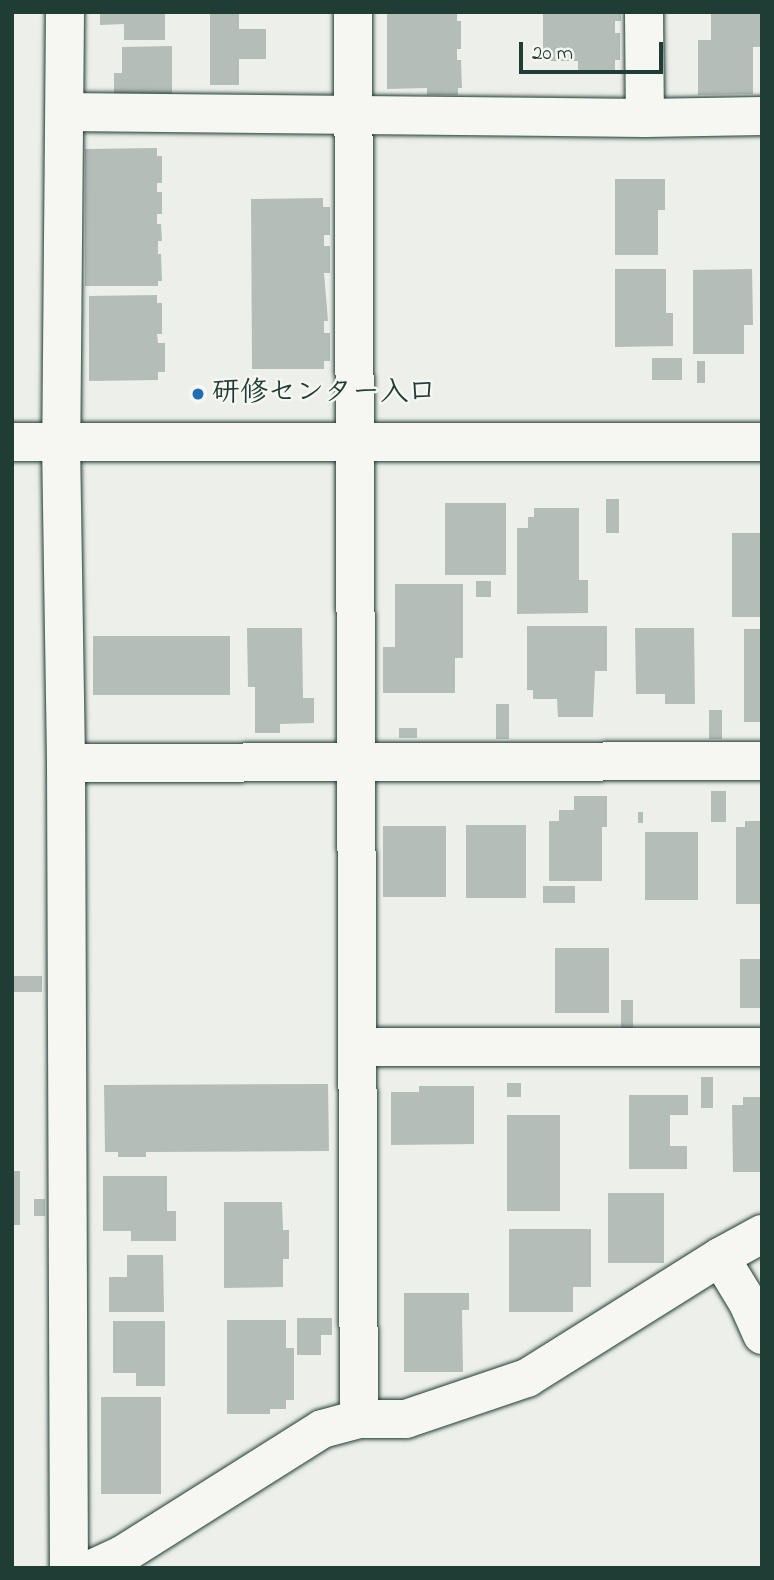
<!DOCTYPE html>
<html>
<head>
<meta charset="utf-8">
<style>
	body { margin:0 }
	#map { position:relative; width:774px; height:1580px; overflow:hidden; background:#edefea; font-family:"Indie Flower","Klee One",sans-serif }
	div>[style] { position:absolute }
	.building>* { inset:0; background:#b4bdb8; transform-origin:0 0 }
	.roads { filter:drop-shadow(0 0 2px #1f3d34) drop-shadow(0 0 2px #1f3d34) }
	.street>* { height:38px; margin:-19px; padding:0 19px; transform-origin:19px; border-radius:19px; background:#f6f6f2 }
	.secondary>* { height:38px; margin:-19px; padding:0 19px; transform-origin:19px; border-radius:19px; background:#f6f6f2 }
	.dots>* { width:19px; height:19px; translate:-50% -50%; box-sizing:border-box; border:4px solid #f6f6f2; border-radius:50% }
	span { translate:-50% -50%; white-space:nowrap; text-align:center; line-height:1.15; -webkit-text-stroke:5px #f6f6f2; paint-order:stroke }
	.poi-label { font-size:28px; color:#1f3d34; font-weight:700 }
	.left { translate:0 -50%; text-align:left }
	.frame { position:absolute; inset:0; border:14px solid #1f3d34; pointer-events:none }
	.scale { position:absolute; left:519px; top:42px; width:144px; height:32px; box-sizing:border-box; border:4px solid #1f3d34; border-top:0; padding-left:9px; font-size:21px; line-height:24px; white-space:nowrap; color:#1f3d34; -webkit-text-stroke:5px #f6f6f2; paint-order:stroke }
</style>
</head>
<body>
<div id="map">
	<div class="building">
		<i style="clip-path:polygon(100px 12px,165px 12px,165px 40px,124px 40px,124px 24px,100px 25px)"></i>
		<i style="clip-path:polygon(210px 12px,239px 12px,239px 29px,266px 29px,266px 59px,239px 59px,239px 85px,210px 85px)"></i>
		<i style="clip-path:polygon(543px 12px,621px 12px,621px 21px,615px 21px,615px 33px,620px 33px,620px 60px,615px 60px,615px 70px,578px 71px,578px 61px,543px 61px)"></i>
		<i style="clip-path:polygon(711px 12px,760px 12px,760px 47px,753px 47px,753px 94px,698px 95px,698px 40px,711px 40px)"></i>
		<i style="clip-path:polygon(387px 14px,457px 14px,457px 21px,461px 21px,461px 49px,457px 49px,457px 60px,461px 60px,462px 88px,458px 88px,458px 95px,427px 95px,427px 88px,387px 89px)"></i>
		<i style="clip-path:polygon(172px 46px,172px 94px,114px 95px,114px 73px,122px 73px,122px 47px)"></i>
		<i style="clip-path:polygon(157px 148px,157px 156px,162px 156px,162px 183px,157px 183px,157px 192px,162px 192px,162px 214px,157px 214px,157px 224px,161px 224px,162px 241px,158px 241px,158px 254px,161px 254px,162px 281px,158px 281px,158px 286px,85px 286px,85px 149px)"></i>
		<i style="clip-path:polygon(615px 179px,665px 179px,665px 210px,658px 210px,658px 255px,615px 255px)"></i>
		<i style="clip-path:polygon(323px 198px,323px 207px,330px 207px,330px 235px,324px 235px,324px 246px,330px 246px,330px 273px,324px 273px,328px 321px,324px 321px,324px 333px,330px 333px,330px 361px,324px 361px,324px 369px,252px 369px,251px 199px)"></i>
		<i style="clip-path:polygon(615px 269px,666px 269px,666px 313px,673px 313px,673px 346px,615px 347px)"></i>
		<i style="clip-path:polygon(752px 269px,753px 325px,744px 325px,744px 354px,693px 354px,693px 270px)"></i>
		<i style="clip-path:polygon(157px 295px,157px 303px,162px 303px,162px 334px,157px 334px,158px 343px,165px 343px,165px 372px,158px 372px,158px 380px,89px 381px,89px 296px)"></i>
		<i style="left:652px;top:358px;width:30px;height:22px"></i>
		<i style="left:697px;top:361px;width:8px;height:22px"></i>
		<i style="left:606px;top:499px;width:13px;height:34px"></i>
		<i style="left:445px;top:503px;width:61px;height:72px"></i>
		<i style="clip-path:polygon(534px 508px,579px 508px,579px 580px,588px 580px,588px 613px,517px 614px,517px 528px,528px 528px,528px 517px,534px 517px)"></i>
		<i style="left:732px;top:533px;width:30px;height:84px"></i>
		<i style="left:476px;top:581px;width:15px;height:16px"></i>
		<i style="clip-path:polygon(395px 584px,463px 584px,463px 658px,455px 658px,455px 693px,383px 693px,383px 647px,395px 647px)"></i>
		<i style="clip-path:polygon(527px 626px,607px 626px,607px 671px,595px 671px,593px 717px,558px 717px,557px 699px,533px 699px,533px 690px,527px 690px)"></i>
		<i style="clip-path:polygon(247px 628px,302px 628px,303px 698px,314px 698px,314px 723px,280px 724px,280px 733px,255px 733px,255px 687px,248px 687px)"></i>
		<i style="clip-path:polygon(635px 628px,694px 628px,695px 704px,665px 704px,665px 694px,636px 694px)"></i>
		<i style="left:744px;top:629px;width:18px;height:93px"></i>
		<i style="left:93px;top:636px;width:137px;height:59px"></i>
		<i style="left:496px;top:704px;width:13px;height:35px"></i>
		<i style="left:709px;top:710px;width:13px;height:29px"></i>
		<i style="left:399px;top:728px;width:18px;height:10px"></i>
		<i style="left:726px;top:791px;width:31px;height:15px;rotate:90deg"></i>
		<i style="clip-path:polygon(574px 796px,607px 796px,607px 827px,602px 827px,602px 881px,549px 881px,549px 821px,559px 821px,559px 810px,574px 810px)"></i>
		<i style="left:638px;top:812px;width:5px;height:11px"></i>
		<i style="clip-path:polygon(745px 821px,762px 821px,762px 904px,736px 904px,736px 827px,745px 827px)"></i>
		<i style="left:466px;top:825px;width:60px;height:73px"></i>
		<i style="left:383px;top:826px;width:63px;height:71px"></i>
		<i style="left:645px;top:832px;width:53px;height:68px"></i>
		<i style="left:543px;top:886px;width:32px;height:17px"></i>
		<i style="left:555px;top:948px;width:54px;height:65px"></i>
		<i style="left:740px;top:959px;width:22px;height:49px"></i>
		<i style="left:12px;top:976px;width:30px;height:16px"></i>
		<i style="left:621px;top:1000px;width:12px;height:28px"></i>
		<i style="left:701px;top:1077px;width:12px;height:31px"></i>
		<i style="left:507px;top:1083px;width:14px;height:14px"></i>
		<i style="clip-path:polygon(328px 1084px,329px 1151px,146px 1152px,146px 1157px,118px 1157px,118px 1152px,105px 1152px,104px 1085px)"></i>
		<i style="clip-path:polygon(419px 1086px,474px 1086px,474px 1144px,391px 1145px,391px 1092px,419px 1092px)"></i>
		<i style="clip-path:polygon(629px 1095px,688px 1095px,688px 1115px,670px 1115px,670px 1146px,687px 1146px,687px 1169px,629px 1169px)"></i>
		<i style="clip-path:polygon(743px 1097px,762px 1097px,760px 1172px,733px 1172px,732px 1105px,743px 1105px)"></i>
		<i style="left:507px;top:1115px;width:53px;height:96px"></i>
		<i style="left:12px;top:1171px;width:8px;height:54px"></i>
		<i style="clip-path:polygon(103px 1176px,167px 1176px,167px 1211px,176px 1211px,176px 1241px,131px 1241px,131px 1231px,103px 1231px)"></i>
		<i style="left:608px;top:1193px;width:56px;height:70px"></i>
		<i style="left:34px;top:1199px;width:11px;height:17px"></i>
		<i style="clip-path:polygon(224px 1202px,282px 1202px,283px 1230px,289px 1230px,289px 1259px,283px 1259px,283px 1287px,224px 1288px)"></i>
		<i style="clip-path:polygon(509px 1229px,591px 1229px,591px 1287px,573px 1287px,573px 1312px,509px 1312px)"></i>
		<i style="clip-path:polygon(127px 1255px,163px 1255px,164px 1312px,109px 1312px,109px 1277px,127px 1277px)"></i>
		<i style="clip-path:polygon(404px 1293px,469px 1293px,469px 1310px,462px 1310px,463px 1372px,404px 1372px)"></i>
		<i style="clip-path:polygon(297px 1318px,332px 1318px,332px 1335px,321px 1335px,321px 1355px,297px 1355px)"></i>
		<i style="clip-path:polygon(227px 1320px,286px 1320px,286px 1348px,294px 1348px,294px 1400px,286px 1400px,286px 1409px,270px 1409px,270px 1414px,227px 1414px)"></i>
		<i style="clip-path:polygon(113px 1321px,165px 1321px,165px 1386px,136px 1386px,136px 1373px,113px 1373px)"></i>
		<i style="left:101px;top:1397px;width:60px;height:97px"></i>
	</div>
	<div class="roads">
		<div class="street">
			<i style="left:65px;top:12px;width:430px;rotate:90.5deg"></i>
			<i style="left:61px;top:442px;width:321px;rotate:89.1deg"></i>
			<i style="left:66px;top:763px;width:805px;rotate:89.79deg"></i>
			<i style="left:353px;top:12px;width:1407px;rotate:89.76deg"></i>
			<i style="left:644px;top:12px;width:106px;rotate:89.5deg"></i>
			<i style="left:65px;top:112px;width:580px;rotate:0.59deg"></i>
			<i style="left:645px;top:118px;width:117px;rotate:-1deg"></i>
			<i style="left:66px;top:763px;width:696px;rotate:-0.16deg"></i>
			<i style="left:358px;top:1047px;width:404px"></i>
			<i style="left:720px;top:1257px;width:54px;rotate:58.7deg"></i>
			<i style="left:748px;top:1303px;width:35px;rotate:66deg"></i>
			<i style="left:94px;top:1568px;width:31px;rotate:-25deg"></i>
			<i style="left:122px;top:1555px;width:236px;rotate:-32.2deg"></i>
			<i style="left:322px;top:1429px;width:38px;rotate:-15deg"></i>
			<i style="left:359px;top:1419px;width:47px"></i>
			<i style="left:406px;top:1419px;width:128px;rotate:-18.7deg"></i>
			<i style="left:527px;top:1378px;width:228px;rotate:-32.1deg"></i>
			<i style="left:720px;top:1257px;width:48px;rotate:-28.7deg"></i>
		</div>
		<div class="secondary">
			<i style="left:12px;top:442px;width:750px"></i>
		</div>
	</div>
	<div class="dots">
		<i style="left:198px;top:394px;background:#1f6fb2"></i>
	</div>
	<div class="poi-label">
		<span class="left" style="left:212px;top:394px">研修センター入口</span>
	</div>
	<div class="frame"></div>
	<div class="scale">20 m</div>
</div>
</body>
</html>
